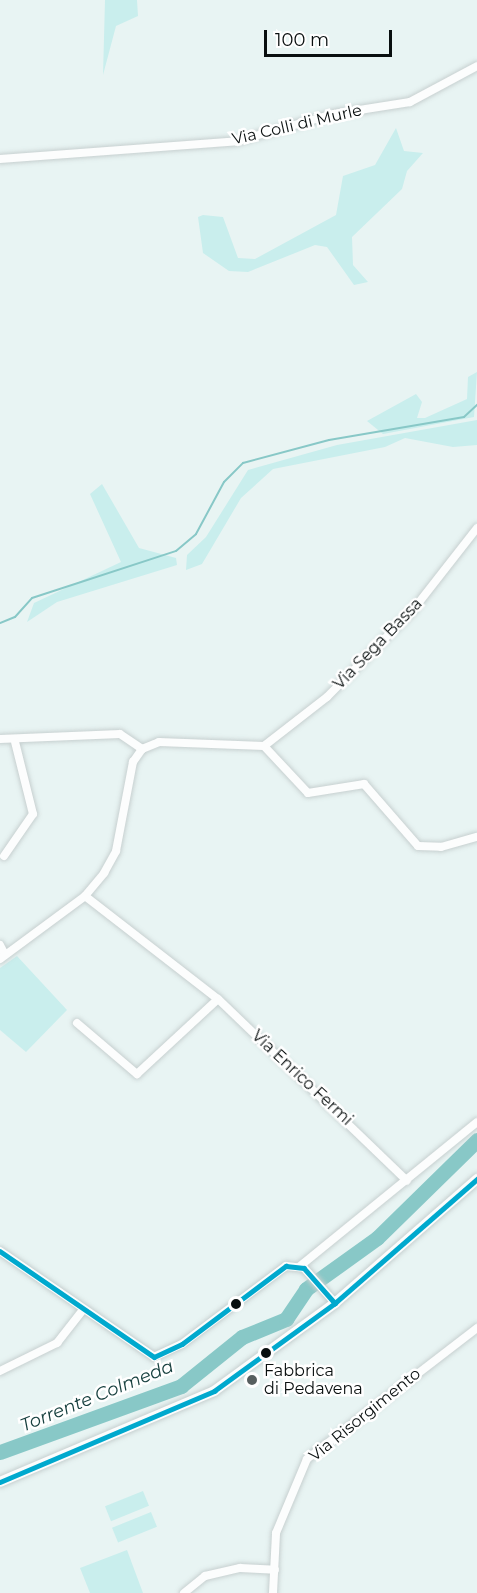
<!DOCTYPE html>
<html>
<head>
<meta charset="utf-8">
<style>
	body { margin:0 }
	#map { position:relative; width:477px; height:1593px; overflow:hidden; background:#e8f4f3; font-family:Montserrat,sans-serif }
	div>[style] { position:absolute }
	.green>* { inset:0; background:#c9eeed; transform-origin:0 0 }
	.stream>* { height:2px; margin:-1px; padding:0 1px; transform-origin:1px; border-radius:1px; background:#88c8c7 }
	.river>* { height:15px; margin:-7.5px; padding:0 7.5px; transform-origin:7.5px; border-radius:7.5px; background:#88c8c7 }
	.roads { filter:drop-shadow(0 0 2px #c7d0d0) drop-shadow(0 0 2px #c7d0d0) }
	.street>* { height:8px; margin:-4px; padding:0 4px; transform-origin:4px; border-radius:4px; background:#fcfdfd }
	.secondary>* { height:10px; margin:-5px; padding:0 5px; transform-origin:5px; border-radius:5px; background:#fcfdfd }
	.bus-1>* { height:4.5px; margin:-2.25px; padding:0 2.25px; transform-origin:2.25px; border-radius:2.25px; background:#00a9ce }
	.dots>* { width:16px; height:16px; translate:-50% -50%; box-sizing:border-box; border:3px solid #fff; border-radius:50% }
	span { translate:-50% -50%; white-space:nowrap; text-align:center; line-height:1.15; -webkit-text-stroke:5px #fff; paint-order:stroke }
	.street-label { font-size:16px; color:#090f0f }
	.poi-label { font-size:16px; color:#090f0f }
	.left { translate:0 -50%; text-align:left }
	.water-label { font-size:18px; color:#17403f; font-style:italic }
	.scale { position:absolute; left:264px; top:30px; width:128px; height:27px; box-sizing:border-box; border:3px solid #090f0f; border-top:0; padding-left:8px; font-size:18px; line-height:21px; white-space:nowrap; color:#090f0f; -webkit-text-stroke:4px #fff; paint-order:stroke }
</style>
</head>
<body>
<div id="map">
	<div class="green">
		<i style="clip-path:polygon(105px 0,137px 0,138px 16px,116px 26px,103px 75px)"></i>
		<i style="clip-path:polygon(396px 128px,404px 151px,423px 153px,407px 171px,402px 189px,352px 237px,353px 265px,368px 282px,354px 285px,327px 247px,315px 245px,248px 272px,229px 271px,203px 253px,198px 217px,203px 215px,223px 217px,238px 258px,255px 259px,336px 215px,343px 176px,375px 165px)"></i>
		<i style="clip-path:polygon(477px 372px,474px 417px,383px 434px,367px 421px,416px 394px,422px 402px,417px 418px,425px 418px,467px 399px,468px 377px)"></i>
		<i style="clip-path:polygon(477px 420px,477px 445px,453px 447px,405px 438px,385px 447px,273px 469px,241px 498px,202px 564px,186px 570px,187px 555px,206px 537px,248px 470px,337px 445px)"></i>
		<i style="clip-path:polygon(102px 484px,139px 548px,176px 558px,177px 565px,57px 602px,27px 622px,34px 603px,121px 562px,90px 494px)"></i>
		<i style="clip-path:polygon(17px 956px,67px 1010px,26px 1052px,0 1030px,0 968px)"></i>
		<i style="left:143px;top:1491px;width:16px;height:41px;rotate:68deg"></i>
		<i style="left:151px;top:1512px;width:16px;height:42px;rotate:68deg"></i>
		<i style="clip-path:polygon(127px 1550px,143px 1593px,90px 1593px,80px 1568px)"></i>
	</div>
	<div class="stream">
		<i style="left:0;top:623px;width:16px;rotate:-22deg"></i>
		<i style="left:15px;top:617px;width:25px;rotate:-48deg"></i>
		<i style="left:32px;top:598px;width:151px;rotate:-18.1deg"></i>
		<i style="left:176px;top:551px;width:26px;rotate:-40deg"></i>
		<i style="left:196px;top:534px;width:59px;rotate:-61.7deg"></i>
		<i style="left:224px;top:482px;width:27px;rotate:-45deg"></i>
		<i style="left:243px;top:463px;width:89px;rotate:-15deg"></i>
		<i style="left:329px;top:440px;width:137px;rotate:-9.7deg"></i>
		<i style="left:464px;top:417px;width:18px;rotate:-43deg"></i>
	</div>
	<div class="river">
		<i style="left:0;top:1452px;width:193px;rotate:-20deg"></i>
		<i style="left:181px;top:1386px;width:78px;rotate:-38.8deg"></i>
		<i style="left:242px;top:1337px;width:48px;rotate:-22.2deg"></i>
		<i style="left:286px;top:1319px;width:36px;rotate:-56deg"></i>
		<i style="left:306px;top:1289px;width:87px;rotate:-35.7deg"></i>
		<i style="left:377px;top:1238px;width:140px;rotate:-44.4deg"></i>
	</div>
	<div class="roads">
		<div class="street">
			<i style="left:0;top:159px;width:238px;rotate:-4.3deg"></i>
			<i style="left:237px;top:141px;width:101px;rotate:-15.6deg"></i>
			<i style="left:334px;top:114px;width:77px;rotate:-9deg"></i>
			<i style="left:410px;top:102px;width:76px;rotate:-28.2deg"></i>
			<i style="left:0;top:739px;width:120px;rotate:-2.4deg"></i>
			<i style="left:120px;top:734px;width:27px;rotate:34deg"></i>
			<i style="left:264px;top:746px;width:80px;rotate:-37.9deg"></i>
			<i style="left:327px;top:697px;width:122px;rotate:-45.3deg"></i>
			<i style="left:413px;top:610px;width:104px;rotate:-52deg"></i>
			<i style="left:4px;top:856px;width:51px;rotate:-55.4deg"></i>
			<i style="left:33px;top:814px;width:74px;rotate:-104deg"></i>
			<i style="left:85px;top:896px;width:168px;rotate:37.8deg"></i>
			<i style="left:218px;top:999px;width:262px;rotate:43.9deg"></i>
			<i style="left:0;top:945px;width:11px;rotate:63deg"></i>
			<i style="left:0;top:959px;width:106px;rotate:-36.5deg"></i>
			<i style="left:85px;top:896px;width:30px;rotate:-50deg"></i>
			<i style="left:104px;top:873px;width:25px;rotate:-61deg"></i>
			<i style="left:116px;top:851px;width:91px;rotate:-79.2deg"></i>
			<i style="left:133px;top:762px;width:16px;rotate:-55deg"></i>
			<i style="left:142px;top:749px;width:18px;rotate:-22deg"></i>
			<i style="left:159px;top:742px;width:105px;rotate:2.2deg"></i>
			<i style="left:264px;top:746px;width:64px;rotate:46.9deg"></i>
			<i style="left:308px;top:793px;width:57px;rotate:-9.1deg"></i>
			<i style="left:364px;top:784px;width:82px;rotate:48.9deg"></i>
			<i style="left:418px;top:846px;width:23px;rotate:2deg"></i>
			<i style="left:441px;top:847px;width:37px;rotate:-16deg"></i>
			<i style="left:77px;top:1023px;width:79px;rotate:40.4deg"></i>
			<i style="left:137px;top:1074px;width:110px;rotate:-42.8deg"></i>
			<i style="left:0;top:1251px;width:187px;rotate:34.5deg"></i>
			<i style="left:154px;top:1357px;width:31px;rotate:-25deg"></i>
			<i style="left:182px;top:1344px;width:130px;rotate:-36.9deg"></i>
			<i style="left:286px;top:1266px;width:18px;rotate:6deg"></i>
			<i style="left:304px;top:1268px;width:47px;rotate:48.5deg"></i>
			<i style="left:300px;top:1266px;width:228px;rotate:-39.1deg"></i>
			<i style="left:0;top:1371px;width:64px;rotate:-26.2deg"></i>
			<i style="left:57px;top:1343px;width:41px;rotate:-52deg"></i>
			<i style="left:184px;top:1593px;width:27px;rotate:-39deg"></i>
			<i style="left:205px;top:1576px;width:36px;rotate:-13deg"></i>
			<i style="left:240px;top:1568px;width:35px;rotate:3deg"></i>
			<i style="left:273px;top:1593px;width:60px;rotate:-87.1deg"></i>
			<i style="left:276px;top:1533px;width:80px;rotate:-67.3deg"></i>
			<i style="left:307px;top:1459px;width:215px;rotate:-37.6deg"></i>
		</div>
		<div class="secondary">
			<i style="left:0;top:1482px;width:233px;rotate:-23deg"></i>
			<i style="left:214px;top:1391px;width:150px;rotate:-36deg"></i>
			<i style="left:335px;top:1303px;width:189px;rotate:-41.1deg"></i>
		</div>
	</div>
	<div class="bus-1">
		<i style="left:0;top:1251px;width:187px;rotate:34.5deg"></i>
		<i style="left:154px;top:1357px;width:31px;rotate:-25deg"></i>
		<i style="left:182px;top:1344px;width:130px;rotate:-36.9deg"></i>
		<i style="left:286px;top:1266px;width:18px;rotate:6deg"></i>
		<i style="left:304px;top:1268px;width:47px;rotate:48.5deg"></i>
		<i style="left:0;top:1482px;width:233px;rotate:-23deg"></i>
		<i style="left:214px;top:1391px;width:150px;rotate:-36deg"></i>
		<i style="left:335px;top:1303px;width:189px;rotate:-41.1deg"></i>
	</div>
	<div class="dots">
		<i style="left:236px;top:1304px;background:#090f0f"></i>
		<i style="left:266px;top:1353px;background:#090f0f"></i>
		<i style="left:252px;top:1380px;background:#575f5f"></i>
	</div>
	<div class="street-label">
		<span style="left:297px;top:125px;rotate:-13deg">Via Colli di Murle</span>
		<span style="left:378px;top:644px;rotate:-46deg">Via Sega Bassa</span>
		<span style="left:302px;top:1078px;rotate:43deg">Via Enrico Fermi</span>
		<span style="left:365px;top:1415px;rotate:-39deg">Via Risorgimento</span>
	</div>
	<div class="poi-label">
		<span class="left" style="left:264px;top:1380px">Fabbrica<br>di Pedavena</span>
	</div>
	<div class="water-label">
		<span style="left:97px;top:1396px;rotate:-22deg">Torrente Colmeda</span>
	</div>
	<div class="scale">100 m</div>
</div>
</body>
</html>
